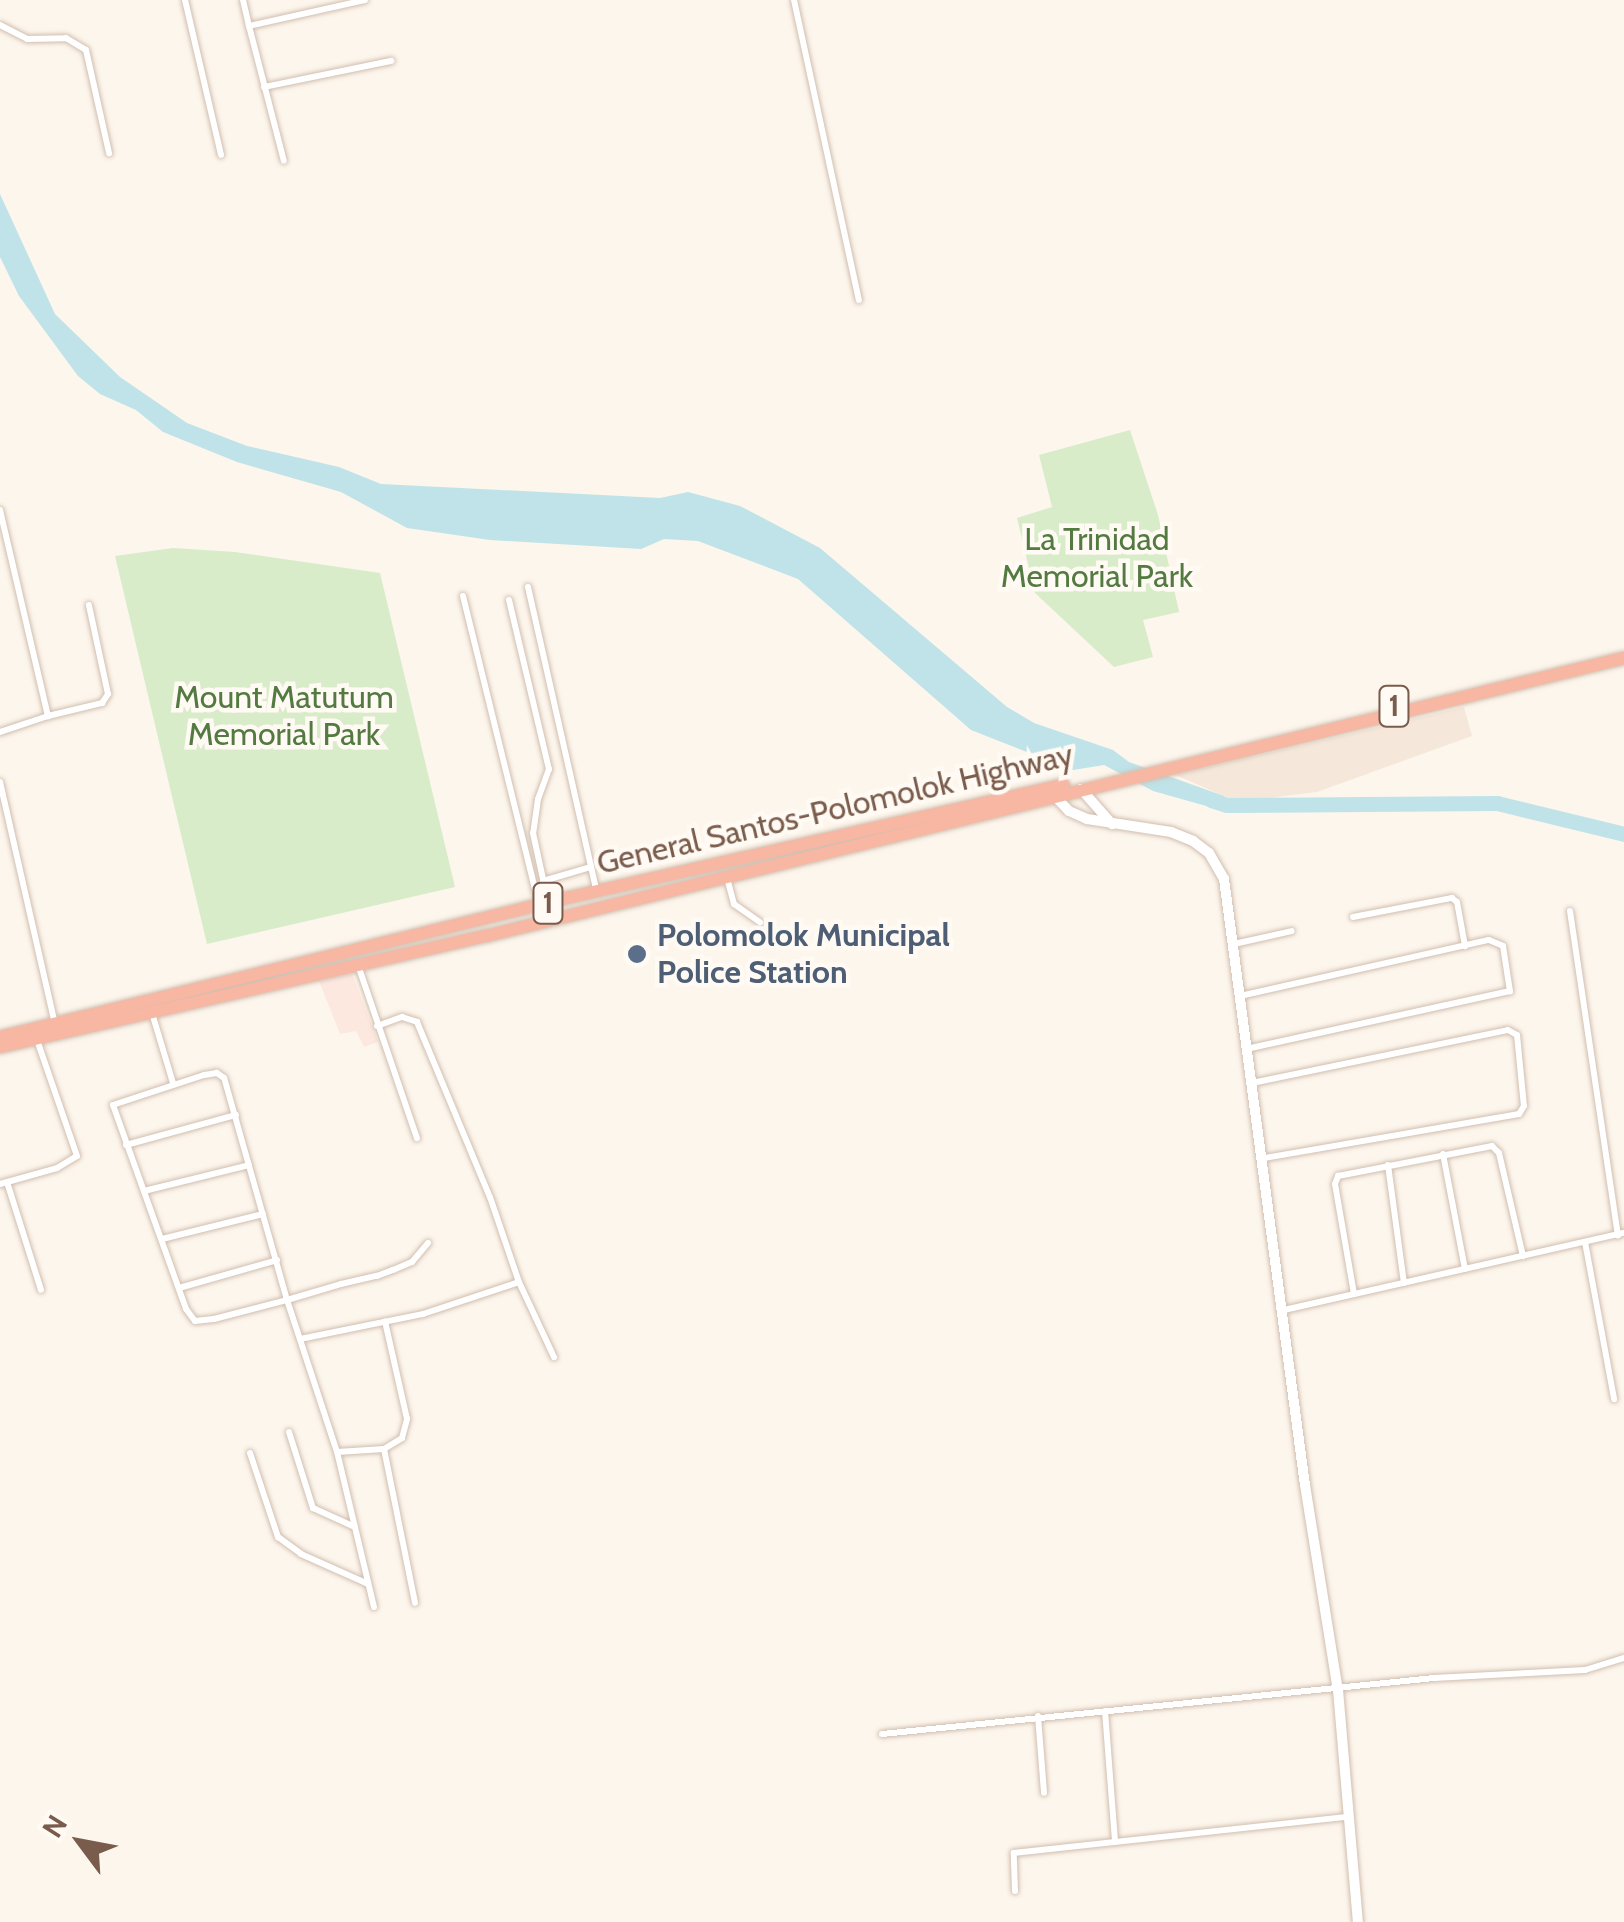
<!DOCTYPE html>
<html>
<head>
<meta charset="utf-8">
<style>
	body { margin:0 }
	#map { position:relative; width:1624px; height:1922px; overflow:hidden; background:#fdf6ec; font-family:Cabin,sans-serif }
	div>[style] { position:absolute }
	.residential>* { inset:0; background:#f5e8da }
	.commercial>* { inset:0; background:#fde8e0 }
	.green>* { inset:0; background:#d8ecc9 }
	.water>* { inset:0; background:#bfe3e8 }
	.river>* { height:15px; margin:-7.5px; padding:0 7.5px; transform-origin:7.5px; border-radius:7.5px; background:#bfe3e8 }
	.roads { filter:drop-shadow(0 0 2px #d1beb0) drop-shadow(0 0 2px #d1beb0) }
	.street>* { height:6px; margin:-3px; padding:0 3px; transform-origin:3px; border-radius:3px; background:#fff }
	.secondary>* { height:10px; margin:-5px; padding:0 5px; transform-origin:5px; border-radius:5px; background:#fff }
	.highway>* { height:12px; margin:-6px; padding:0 6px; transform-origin:6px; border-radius:6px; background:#f7b7a3 }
	.dots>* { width:28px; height:28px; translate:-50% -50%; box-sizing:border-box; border:5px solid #fffaf3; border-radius:50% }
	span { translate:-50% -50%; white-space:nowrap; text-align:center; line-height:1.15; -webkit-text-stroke:9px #fffaf3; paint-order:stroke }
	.shield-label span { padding:2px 8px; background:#fffaf3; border:2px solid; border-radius:8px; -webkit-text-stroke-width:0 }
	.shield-label { font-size:30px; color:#7a5c4d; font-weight:700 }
	.park-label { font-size:32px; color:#537a41 }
	.street-label { font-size:32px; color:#7a5c4d }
	.service-label { font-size:32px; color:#4e5e75; font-weight:700 }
	.left { translate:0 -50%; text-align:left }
	.north { position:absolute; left:30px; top:1792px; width:100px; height:100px; -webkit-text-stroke:8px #fffaf3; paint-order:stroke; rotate:302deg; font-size:28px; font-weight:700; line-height:40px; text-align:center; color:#7a5c4d }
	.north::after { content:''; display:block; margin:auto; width:35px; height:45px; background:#7a5c4d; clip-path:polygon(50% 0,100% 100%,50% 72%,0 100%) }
</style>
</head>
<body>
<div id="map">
	<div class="residential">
		<i style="clip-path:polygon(1464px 707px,1472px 736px,1317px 792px,1237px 802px,1176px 775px)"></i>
	</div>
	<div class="commercial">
		<i style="clip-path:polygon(352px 974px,378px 1042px,364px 1047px,356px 1031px,340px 1034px,319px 981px)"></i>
	</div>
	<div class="green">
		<i style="clip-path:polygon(1130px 430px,1158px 515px,1179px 612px,1143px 620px,1153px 657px,1114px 667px,1035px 593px,1017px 518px,1052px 507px,1039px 455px)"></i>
		<i style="clip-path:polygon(173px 548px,235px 552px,380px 573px,455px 887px,207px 944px,115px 556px)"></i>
	</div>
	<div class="water">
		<i style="clip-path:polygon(0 194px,55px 314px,120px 377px,187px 423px,247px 446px,339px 467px,381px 484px,660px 498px,688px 492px,740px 506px,820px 548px,1007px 707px,1034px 723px,1113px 750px,1129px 762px,1224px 796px,1226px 805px,1217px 809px,1153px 791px,1104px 765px,1073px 770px,971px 730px,798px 579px,698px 541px,664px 539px,641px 549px,490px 540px,407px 528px,341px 492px,237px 462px,163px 432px,136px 410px,100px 394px,78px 376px,19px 296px,0 257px)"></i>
	</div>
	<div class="river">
		<i style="left:1211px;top:800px;width:16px;rotate:18deg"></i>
		<i style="left:1226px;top:805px;width:271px;rotate:-0.4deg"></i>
		<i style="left:1497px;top:803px;width:131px;rotate:13.7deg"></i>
	</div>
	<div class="roads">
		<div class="street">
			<i style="left:185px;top:0;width:159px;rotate:76.9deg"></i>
			<i style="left:243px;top:0;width:27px;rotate:77deg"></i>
			<i style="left:249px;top:26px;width:119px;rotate:-12.6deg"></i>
			<i style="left:794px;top:0;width:307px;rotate:77.8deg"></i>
			<i style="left:0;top:25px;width:30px;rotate:27deg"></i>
			<i style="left:27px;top:39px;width:39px;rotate:-1deg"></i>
			<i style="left:66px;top:38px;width:23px;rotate:31deg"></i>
			<i style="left:86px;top:50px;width:106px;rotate:77.4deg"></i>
			<i style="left:249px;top:26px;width:139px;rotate:75.5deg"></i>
			<i style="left:264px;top:87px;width:130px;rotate:-11.6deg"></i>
			<i style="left:0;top:510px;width:212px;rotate:76.9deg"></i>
			<i style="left:48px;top:716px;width:51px;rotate:161.6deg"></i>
			<i style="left:528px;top:587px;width:313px;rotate:77.3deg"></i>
			<i style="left:463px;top:596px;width:319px;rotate:76.2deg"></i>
			<i style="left:509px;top:600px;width:174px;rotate:76.7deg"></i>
			<i style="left:549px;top:769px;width:32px;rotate:110deg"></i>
			<i style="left:538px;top:799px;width:34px;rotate:98deg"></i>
			<i style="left:533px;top:833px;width:71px;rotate:77.7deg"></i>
			<i style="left:48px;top:716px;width:56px;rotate:-13.5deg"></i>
			<i style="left:102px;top:703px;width:11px;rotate:-56deg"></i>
			<i style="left:108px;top:694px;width:91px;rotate:-102.1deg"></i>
			<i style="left:0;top:782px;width:248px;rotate:77.2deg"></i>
			<i style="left:727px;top:878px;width:27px;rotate:75deg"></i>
			<i style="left:734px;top:904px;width:32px;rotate:35deg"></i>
			<i style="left:543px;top:881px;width:50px;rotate:-16.3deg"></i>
			<i style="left:1570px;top:911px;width:328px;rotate:81.6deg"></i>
			<i style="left:1353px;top:917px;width:101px;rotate:-10.9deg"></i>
			<i style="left:1452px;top:898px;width:6px;rotate:39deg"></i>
			<i style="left:1457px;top:902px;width:45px;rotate:79.7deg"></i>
			<i style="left:1234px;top:944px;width:59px;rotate:-12.6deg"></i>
			<i style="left:358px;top:965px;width:183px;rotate:71.2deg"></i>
			<i style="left:1240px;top:996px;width:255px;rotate:-12.7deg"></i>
			<i style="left:1489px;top:940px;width:15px;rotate:23deg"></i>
			<i style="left:1503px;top:946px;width:46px;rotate:81.2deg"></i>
			<i style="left:1510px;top:991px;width:269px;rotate:167.6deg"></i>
			<i style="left:152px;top:1013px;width:73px;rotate:73.3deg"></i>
			<i style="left:377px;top:1026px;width:27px;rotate:-20deg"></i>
			<i style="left:402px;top:1017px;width:16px;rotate:18deg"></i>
			<i style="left:417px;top:1022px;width:190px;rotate:67.4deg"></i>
			<i style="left:490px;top:1197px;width:90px;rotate:71.2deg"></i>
			<i style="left:519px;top:1282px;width:83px;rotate:65deg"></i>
			<i style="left:1252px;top:1083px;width:261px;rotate:-11.7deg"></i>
			<i style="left:1508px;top:1030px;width:10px;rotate:29deg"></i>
			<i style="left:1517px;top:1035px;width:71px;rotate:84.4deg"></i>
			<i style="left:1524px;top:1106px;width:9px;rotate:122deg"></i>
			<i style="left:1519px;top:1114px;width:259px;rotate:170.2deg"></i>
			<i style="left:126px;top:1145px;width:114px;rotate:-15.3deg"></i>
			<i style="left:1443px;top:1154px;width:117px;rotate:79.2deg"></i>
			<i style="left:1388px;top:1165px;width:119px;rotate:82.3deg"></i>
			<i style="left:7px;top:1182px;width:113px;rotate:72.5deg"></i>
			<i style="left:0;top:1184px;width:59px;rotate:-15.7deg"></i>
			<i style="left:57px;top:1168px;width:23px;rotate:-31deg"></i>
			<i style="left:77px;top:1156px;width:123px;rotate:-109deg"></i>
			<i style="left:144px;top:1191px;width:108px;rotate:-13.9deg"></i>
			<i style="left:162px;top:1239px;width:104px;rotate:-13.9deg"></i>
			<i style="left:1585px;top:1242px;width:160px;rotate:79.5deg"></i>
			<i style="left:179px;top:1288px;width:102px;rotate:-15.9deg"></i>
			<i style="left:1354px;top:1294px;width:112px;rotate:-99.8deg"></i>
			<i style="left:1335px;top:1184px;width:9px;rotate:-69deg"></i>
			<i style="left:1338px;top:1176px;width:157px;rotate:-11deg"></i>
			<i style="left:1492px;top:1146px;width:10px;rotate:45deg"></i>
			<i style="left:1499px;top:1153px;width:106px;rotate:76.9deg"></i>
			<i style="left:1284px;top:1310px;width:349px;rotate:-12.8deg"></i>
			<i style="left:300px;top:1339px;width:126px;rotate:-11.5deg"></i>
			<i style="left:423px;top:1314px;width:101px;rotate:-18.4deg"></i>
			<i style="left:289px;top:1432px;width:80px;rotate:72.5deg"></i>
			<i style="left:313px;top:1508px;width:46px;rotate:24.3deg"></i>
			<i style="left:384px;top:1449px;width:21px;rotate:-31deg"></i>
			<i style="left:402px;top:1438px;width:20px;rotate:-75deg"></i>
			<i style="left:407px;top:1419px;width:100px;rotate:-102.7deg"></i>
			<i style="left:337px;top:1452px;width:47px;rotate:-3.7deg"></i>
			<i style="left:384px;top:1449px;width:157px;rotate:78.6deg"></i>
			<i style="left:250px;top:1453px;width:89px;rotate:71.6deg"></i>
			<i style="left:278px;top:1537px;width:29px;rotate:36deg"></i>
			<i style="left:301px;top:1554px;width:73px;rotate:24.1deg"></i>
			<i style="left:374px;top:1607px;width:159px;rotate:-103.4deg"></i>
			<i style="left:337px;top:1452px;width:160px;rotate:-108.2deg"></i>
			<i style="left:287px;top:1300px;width:231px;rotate:-105.8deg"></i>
			<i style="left:224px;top:1078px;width:9px;rotate:-144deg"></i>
			<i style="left:217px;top:1073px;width:13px;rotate:171deg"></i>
			<i style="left:204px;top:1075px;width:96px;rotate:161.8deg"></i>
			<i style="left:113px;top:1105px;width:217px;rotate:70.3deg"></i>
			<i style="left:186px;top:1309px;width:15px;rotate:53deg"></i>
			<i style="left:195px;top:1321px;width:19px;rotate:-6deg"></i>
			<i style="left:214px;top:1319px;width:75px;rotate:-14.6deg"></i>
			<i style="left:287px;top:1300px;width:56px;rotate:-16.5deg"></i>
			<i style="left:341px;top:1284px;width:37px;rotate:-13deg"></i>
			<i style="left:377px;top:1276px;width:17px;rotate:-21deg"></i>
			<i style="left:393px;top:1270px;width:21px;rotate:-23deg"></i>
			<i style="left:412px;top:1262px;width:25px;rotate:-50deg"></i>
			<i style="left:1105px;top:1711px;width:131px;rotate:85.6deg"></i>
			<i style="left:1038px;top:1716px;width:77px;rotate:85.5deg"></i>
			<i style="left:882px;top:1734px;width:555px;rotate:-5.79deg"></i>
			<i style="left:1434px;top:1678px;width:151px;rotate:-3deg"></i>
			<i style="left:1585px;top:1670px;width:41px;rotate:-17.1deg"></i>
			<i style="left:1015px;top:1891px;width:38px;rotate:-92deg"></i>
			<i style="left:1014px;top:1853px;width:336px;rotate:-6.2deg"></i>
		</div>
		<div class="secondary">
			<i style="left:1081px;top:789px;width:47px;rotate:48.5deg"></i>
			<i style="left:1054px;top:795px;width:22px;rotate:47deg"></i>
			<i style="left:1069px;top:811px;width:20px;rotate:24deg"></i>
			<i style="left:1087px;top:819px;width:85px;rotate:8.8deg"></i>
			<i style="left:1171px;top:832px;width:24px;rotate:22deg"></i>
			<i style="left:1193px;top:841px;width:20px;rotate:37deg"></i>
			<i style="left:1209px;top:853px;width:30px;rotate:60deg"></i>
			<i style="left:1224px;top:879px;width:611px;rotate:82.39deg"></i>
			<i style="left:1305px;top:1485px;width:208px;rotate:80.9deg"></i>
			<i style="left:1338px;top:1690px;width:233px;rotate:85.1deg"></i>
		</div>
		<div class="highway">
			<i style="left:0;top:1037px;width:588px;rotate:-13.78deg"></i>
			<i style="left:571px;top:897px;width:505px;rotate:-12.82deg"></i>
			<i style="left:0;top:1047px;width:499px;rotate:-12.9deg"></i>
			<i style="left:486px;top:936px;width:1171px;rotate:-13.73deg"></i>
		</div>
	</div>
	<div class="dots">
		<i style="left:637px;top:954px;background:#5c6f8a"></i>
	</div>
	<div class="shield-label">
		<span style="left:1394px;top:706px">1</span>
		<span style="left:548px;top:903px">1</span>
	</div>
	<div class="park-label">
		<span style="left:1097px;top:558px">La Trinidad<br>Memorial Park</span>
		<span style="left:284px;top:716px">Mount Matutum<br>Memorial Park</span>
	</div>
	<div class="street-label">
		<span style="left:835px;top:809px;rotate:-13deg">General Santos-Polomolok Highway</span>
	</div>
	<div class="service-label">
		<span class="left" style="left:657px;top:954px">Polomolok Municipal<br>Police Station</span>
	</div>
	<div class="north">N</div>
</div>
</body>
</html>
